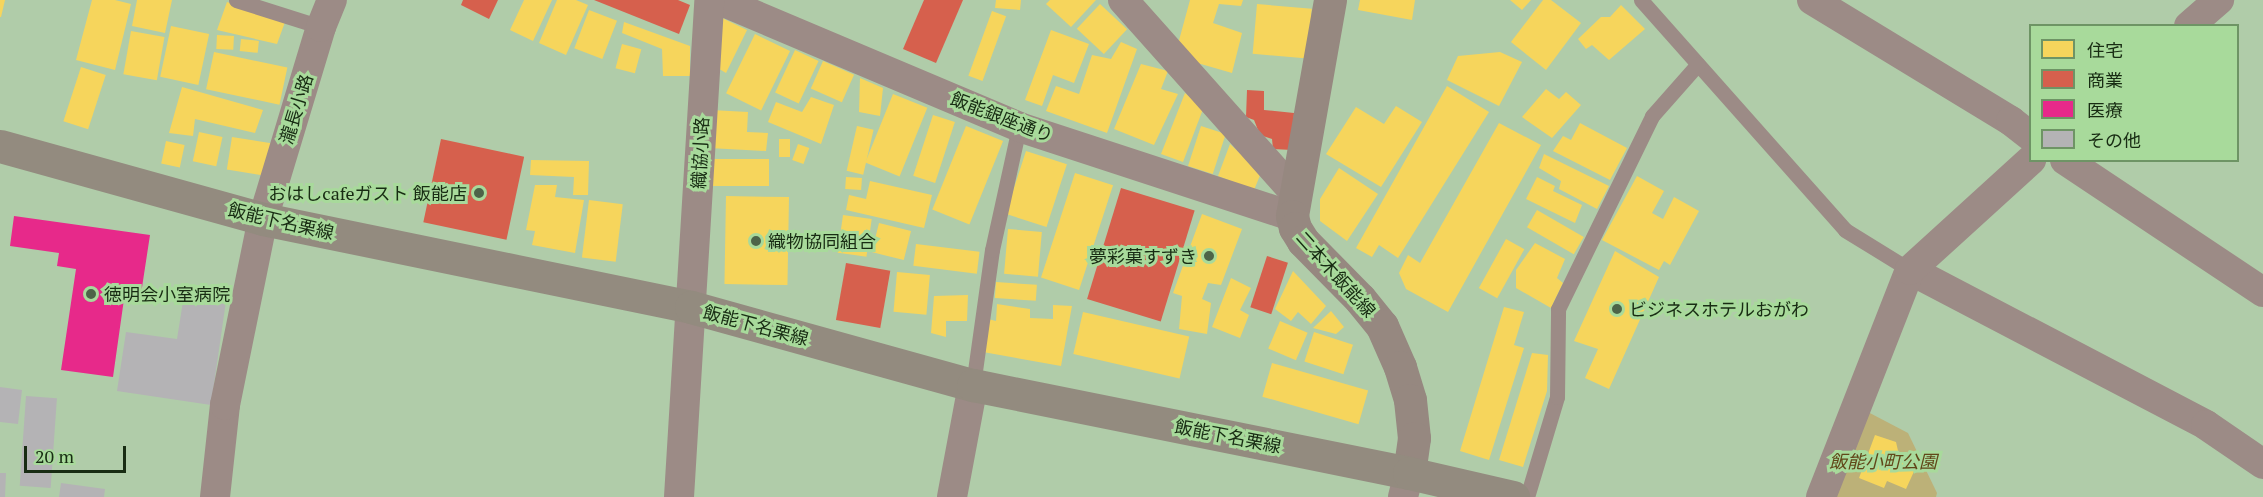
<!DOCTYPE html>
<html>
<head>
<meta charset="utf-8">
<style>
	body { margin:0 }
	#map { position:relative; width:2263px; height:497px; overflow:hidden; background:#b0cca9; font-family:"PT Serif","Noto Sans JP",serif }
	div>[style] { position:absolute }
	.green>* { inset:0; background:#bcb178 }
	.homes>* { inset:0; background:#f6d55c; transform-origin:0 0 }
	.shops>* { inset:0; background:#d6604d; transform-origin:0 0 }
	.health>* { inset:0; background:#e7298a }
	.building>* { inset:0; background:#b4b3b5; transform-origin:0 0 }
	.lane>* { height:15px; margin:-7.5px; padding:0 7.5px; transform-origin:7.5px; border-radius:7.5px; background:#9c8b86 }
	.street>* { height:30px; margin:-15px; padding:0 15px; transform-origin:15px; border-radius:15px; background:#9c8b86 }
	.secondary>* { height:33px; margin:-16.5px; padding:0 16.5px; transform-origin:16.5px; border-radius:16.5px; background:#968880 }
	.primary>* { height:33px; margin:-16.5px; padding:0 16.5px; transform-origin:16.5px; border-radius:16.5px; background:#938b7f }
	.dots>* { width:16px; height:16px; translate:-50% -50%; box-sizing:border-box; border:3px solid #a8da9b; border-radius:50% }
	span { translate:-50% -50%; white-space:nowrap; text-align:center; line-height:1.15; -webkit-text-stroke:6px #a8da9b; paint-order:stroke }
	.street-label { font-size:18px; color:#182c13 }
	.poi-label { font-size:18px; color:#182c13 }
	.right { translate:-100% -50%; text-align:right }
	.left { translate:0 -50%; text-align:left }
	.park-label { font-size:18px; color:#614719; font-style:italic }
	.legend { position:absolute; left:2029px; top:24px; width:210px; height:138px; box-sizing:border-box; background:#a8da9b; border:2px solid #6e9465; margin:0; padding:8px 10px; list-style:none; font-size:18px; color:#182c13 }
	.legend li { display:flex; align-items:center; gap:12px; height:30px }
	.legend b { width:30px; border:2px solid #6e9465 }
	.scale { position:absolute; left:24px; top:446px; width:102px; height:27px; box-sizing:border-box; border:3px solid #182c13; border-top:0; padding-left:8px; font-size:18px; line-height:21px; white-space:nowrap; color:#182c13; -webkit-text-stroke:4px #a8da9b; paint-order:stroke }
</style>
</head>
<body>
<div id="map">
	<div class="green">
		<i style="clip-path:polygon(1866px 411px,1908px 433px,1937px 493px,1936px 497px,1833px 497px)"></i>
	</div>
	<div class="homes">
		<i style="clip-path:polygon(0 0,5px 0,1px 17px,0 17px)"></i>
		<i style="clip-path:polygon(92px 0,115px 0,131px 4px,115px 70px,76px 60px)"></i>
		<i style="clip-path:polygon(137px 0,172px 0,165px 33px,132px 26px)"></i>
		<i style="clip-path:polygon(524px 0,552px 0,533px 41px,510px 30px)"></i>
		<i style="clip-path:polygon(557px 0,576px 0,588px 5px,566px 55px,539px 43px)"></i>
		<i style="clip-path:polygon(996px 0,1021px 0,1020px 10px,995px 8px)"></i>
		<i style="clip-path:polygon(1050px 0,1096px 0,1071px 27px,1046px 4px)"></i>
		<i style="clip-path:polygon(1190px 0,1243px 0,1241px 6px,1219px 4px,1213px 23px,1242px 33px,1232px 73px,1194px 62px,1178px 44px)"></i>
		<i style="clip-path:polygon(1360px 0,1415px 0,1412px 20px,1358px 10px)"></i>
		<i style="clip-path:polygon(1510px 0,1531px 0,1522px 10px)"></i>
		<i style="clip-path:polygon(1543px 0,1551px 0,1581px 23px,1546px 70px,1511px 42px)"></i>
		<i style="clip-path:polygon(227px 2px,285px 22px,277px 44px,217px 30px)"></i>
		<i style="left:1100px;top:4px;width:37px;height:34px;rotate:43deg"></i>
		<i style="left:1257px;top:4px;width:55px;height:50px;rotate:5deg"></i>
		<i style="clip-path:polygon(1621px 5px,1645px 29px,1609px 60px,1592px 45px,1586px 49px,1578px 39px,1601px 17px,1610px 17px)"></i>
		<i style="left:589px;top:10px;width:30px;height:41px;rotate:21deg"></i>
		<i style="left:992px;top:11px;width:15px;height:69px;rotate:20deg"></i>
		<i style="clip-path:polygon(720px 17px,747px 30px,726px 73px,709px 63px)"></i>
		<i style="clip-path:polygon(624px 22px,690px 46px,690px 76px,663px 76px,662px 49px,622px 33px)"></i>
		<i style="left:171px;top:26px;width:39px;height:52px;rotate:12deg"></i>
		<i style="clip-path:polygon(1051px 30px,1089px 44px,1074px 83px,1053px 75px,1042px 106px,1025px 100px)"></i>
		<i style="left:131px;top:31px;width:34px;height:44px;rotate:10deg"></i>
		<i style="left:755px;top:34px;width:39px;height:66px;rotate:26deg"></i>
		<i style="left:217px;top:35px;width:17px;height:14px;rotate:3deg"></i>
		<i style="left:241px;top:39px;width:18px;height:12px;rotate:6deg"></i>
		<i style="clip-path:polygon(1121px 42px,1137px 49px,1107px 133px,1046px 111px,1056px 86px,1079px 94px,1092px 55px,1111px 59px)"></i>
		<i style="left:622px;top:44px;width:20px;height:25px;rotate:15deg"></i>
		<i style="left:795px;top:50px;width:26px;height:47px;rotate:25deg"></i>
		<i style="left:214px;top:52px;width:75px;height:38px;rotate:12deg"></i>
		<i style="clip-path:polygon(1500px 52px,1522px 62px,1499px 106px,1447px 80px,1458px 56px)"></i>
		<i style="left:823px;top:61px;width:34px;height:30px;rotate:24deg"></i>
		<i style="clip-path:polygon(1141px 64px,1168px 71px,1161px 89px,1178px 94px,1154px 145px,1114px 129px)"></i>
		<i style="left:81px;top:67px;width:26px;height:57px;rotate:18deg"></i>
		<i style="clip-path:polygon(860px 78px,883px 88px,880px 116px,859px 112px)"></i>
		<i style="clip-path:polygon(1447px 86px,1489px 112px,1398px 258px,1379px 245px,1372px 257px,1356px 248px)"></i>
		<i style="clip-path:polygon(182px 87px,263px 110px,255px 133px,195px 119px,193px 136px,169px 133px)"></i>
		<i style="clip-path:polygon(1546px 89px,1559px 99px,1566px 92px,1581px 105px,1552px 138px,1522px 117px)"></i>
		<i style="clip-path:polygon(1185px 93px,1203px 109px,1183px 162px,1161px 154px)"></i>
		<i style="left:893px;top:94px;width:37px;height:74px;rotate:22deg"></i>
		<i style="clip-path:polygon(811px 97px,834px 105px,821px 144px,768px 122px,776px 102px,802px 112px)"></i>
		<i style="clip-path:polygon(1396px 106px,1422px 122px,1381px 187px,1326px 154px,1356px 107px,1384px 124px)"></i>
		<i style="clip-path:polygon(711px 110px,748px 112px,747px 132px,768px 133px,766px 151px,709px 148px)"></i>
		<i style="left:933px;top:115px;width:23px;height:64px;rotate:18deg"></i>
		<i style="clip-path:polygon(1499px 123px,1541px 145px,1448px 312px,1406px 289px,1399px 273px,1408px 255px,1420px 263px)"></i>
		<i style="clip-path:polygon(1580px 123px,1627px 148px,1610px 180px,1553px 151px,1563px 136px,1571px 140px)"></i>
		<i style="left:857px;top:126px;width:17px;height:46px;rotate:13deg"></i>
		<i style="left:966px;top:126px;width:40px;height:90px;rotate:22deg"></i>
		<i style="left:1201px;top:126px;width:26px;height:42px;rotate:18deg"></i>
		<i style="left:199px;top:132px;width:24px;height:30px;rotate:12deg"></i>
		<i style="left:232px;top:137px;width:43px;height:33px;rotate:9deg"></i>
		<i style="left:779px;top:139px;width:11px;height:18px"></i>
		<i style="left:166px;top:141px;width:19px;height:23px;rotate:12deg"></i>
		<i style="left:798px;top:144px;width:12px;height:17px;rotate:20deg"></i>
		<i style="clip-path:polygon(1230px 144px,1261px 173px,1254px 190px,1218px 176px)"></i>
		<i style="left:1026px;top:151px;width:43px;height:66px;rotate:18deg"></i>
		<i style="clip-path:polygon(1544px 154px,1609px 186px,1597px 209px,1559px 189px,1561px 181px,1539px 168px)"></i>
		<i style="left:712px;top:159px;width:57px;height:27px"></i>
		<i style="clip-path:polygon(531px 160px,589px 161px,588px 195px,573px 195px,574px 177px,530px 175px)"></i>
		<i style="clip-path:polygon(1339px 168px,1378px 194px,1347px 241px,1320px 221px,1320px 199px)"></i>
		<i style="left:1075px;top:173px;width:40px;height:110px;rotate:18deg"></i>
		<i style="clip-path:polygon(1637px 176px,1664px 191px,1652px 213px,1663px 219px,1674px 197px,1699px 211px,1670px 265px,1664px 261px,1659px 270px,1602px 240px)"></i>
		<i style="left:846px;top:177px;width:16px;height:12px;rotate:4deg"></i>
		<i style="clip-path:polygon(1537px 177px,1555px 186px,1553px 191px,1582px 205px,1575px 223px,1526px 199px)"></i>
		<i style="clip-path:polygon(870px 181px,932px 195px,924px 228px,846px 210px,849px 195px,866px 199px)"></i>
		<i style="clip-path:polygon(535px 185px,557px 185px,555px 197px,584px 200px,575px 253px,532px 245px,535px 231px,526px 230px)"></i>
		<i style="left:726px;top:196px;width:63px;height:88px;rotate:1deg"></i>
		<i style="left:589px;top:200px;width:34px;height:58px;rotate:7deg"></i>
		<i style="left:1537px;top:210px;width:54px;height:20px;rotate:30deg"></i>
		<i style="clip-path:polygon(1202px 214px,1242px 229px,1221px 285px,1208px 283px,1202px 299px,1211px 303px,1207px 334px,1179px 329px,1182px 296px,1173px 293px)"></i>
		<i style="left:843px;top:215px;width:29px;height:38px;rotate:8deg"></i>
		<i style="left:879px;top:223px;width:33px;height:30px;rotate:14deg"></i>
		<i style="left:1008px;top:229px;width:34px;height:45px;rotate:5deg"></i>
		<i style="left:1506px;top:239px;width:21px;height:56px;rotate:29deg"></i>
		<i style="clip-path:polygon(1535px 243px,1565px 259px,1557px 278px,1563px 283px,1551px 308px,1516px 288px,1516px 270px)"></i>
		<i style="left:916px;top:244px;width:64px;height:22px;rotate:7deg"></i>
		<i style="clip-path:polygon(1615px 251px,1659px 277px,1609px 389px,1585px 378px,1598px 349px,1574px 341px)"></i>
		<i style="clip-path:polygon(1293px 271px,1326px 306px,1311px 324px,1298px 312px,1291px 321px,1275px 309px)"></i>
		<i style="left:897px;top:272px;width:33px;height:40px;rotate:5deg"></i>
		<i style="clip-path:polygon(1231px 278px,1251px 288px,1240px 310px,1249px 315px,1240px 338px,1212px 327px)"></i>
		<i style="left:996px;top:282px;width:41px;height:16px;rotate:4deg"></i>
		<i style="clip-path:polygon(968px 295px,967px 321px,946px 321px,946px 337px,931px 333px,934px 296px)"></i>
		<i style="clip-path:polygon(997px 304px,1030px 309px,1030px 318px,1053px 319px,1053px 305px,1072px 306px,1061px 366px,983px 352px,988px 319px,996px 321px)"></i>
		<i style="clip-path:polygon(1504px 307px,1524px 312px,1514px 345px,1524px 348px,1489px 460px,1460px 451px)"></i>
		<i style="clip-path:polygon(1331px 311px,1344px 327px,1336px 334px,1313px 328px)"></i>
		<i style="left:1083px;top:312px;width:109px;height:43px;rotate:13deg"></i>
		<i style="left:1280px;top:321px;width:30px;height:30px;rotate:23deg"></i>
		<i style="left:1314px;top:332px;width:41px;height:31px;rotate:18deg"></i>
		<i style="clip-path:polygon(1532px 353px,1548px 355px,1547px 391px,1523px 467px,1499px 460px)"></i>
		<i style="left:1272px;top:363px;width:100px;height:35px;rotate:16deg"></i>
		<i style="clip-path:polygon(1875px 435px,1896px 442px,1899px 455px,1916px 467px,1906px 489px,1887px 481px,1884px 488px,1859px 478px)"></i>
	</div>
	<div class="shops">
		<i style="clip-path:polygon(463px 0,498px 0,489px 19px,461px 5px)"></i>
		<i style="clip-path:polygon(594px 0,678px 0,690px 5px,679px 34px)"></i>
		<i style="clip-path:polygon(924px 0,963px 0,936px 63px,903px 49px)"></i>
		<i style="clip-path:polygon(1247px 90px,1264px 91px,1264px 110px,1294px 113px,1292px 150px,1273px 149px,1272px 139px,1260px 135px,1254px 120px,1246px 117px)"></i>
		<i style="left:441px;top:139px;width:85px;height:85px;rotate:12deg"></i>
		<i style="left:1121px;top:188px;width:77px;height:116px;rotate:17deg"></i>
		<i style="left:1267px;top:256px;width:22px;height:54px;rotate:18deg"></i>
		<i style="left:846px;top:263px;width:45px;height:58px;rotate:10deg"></i>
	</div>
	<div class="health">
		<i style="clip-path:polygon(14px 216px,150px 235px,141px 294px,125px 292px,113px 377px,61px 370px,76px 269px,57px 266px,59px 253px,10px 246px)"></i>
	</div>
	<div class="building">
		<i style="clip-path:polygon(184px 295px,226px 301px,211px 405px,117px 391px,126px 332px,177px 339px)"></i>
		<i style="clip-path:polygon(0 387px,22px 390px,18px 424px,0 422px)"></i>
		<i style="left:26px;top:396px;width:31px;height:90px;rotate:4deg"></i>
		<i style="clip-path:polygon(0 473px,6px 473px,5px 497px,0 497px)"></i>
		<i style="clip-path:polygon(61px 483px,105px 489px,104px 497px,59px 497px)"></i>
	</div>
	<div class="lane">
		<i style="left:236px;top:0;width:89px;rotate:17.6deg"></i>
		<i style="left:1641px;top:0;width:307px;rotate:48.4deg"></i>
		<i style="left:1845px;top:230px;width:76px;rotate:31.6deg"></i>
		<i style="left:973px;top:385px;width:136px;rotate:-82deg"></i>
		<i style="left:992px;top:250px;width:126px;rotate:-77.6deg"></i>
		<i style="left:1527px;top:497px;width:104px;rotate:-73.3deg"></i>
		<i style="left:1557px;top:397px;width:88px;rotate:-89.3deg"></i>
		<i style="left:1558px;top:309px;width:215px;rotate:-64deg"></i>
		<i style="left:1652px;top:116px;width:69px;rotate:-48.5deg"></i>
	</div>
	<div class="street">
		<i style="left:719px;top:0;width:326px;rotate:22.9deg"></i>
		<i style="left:1019px;top:127px;width:287px;rotate:18.1deg"></i>
		<i style="left:1123px;top:0;width:257px;rotate:48.3deg"></i>
		<i style="left:1812px;top:0;width:233px;rotate:31.3deg"></i>
		<i style="left:2011px;top:121px;width:24px;rotate:38deg"></i>
		<i style="left:2189px;top:26px;width:40px;rotate:-41deg"></i>
		<i style="left:2065px;top:160px;width:238px;rotate:33.7deg"></i>
		<i style="left:1910px;top:270px;width:334px;rotate:27.6deg"></i>
		<i style="left:2206px;top:425px;width:69px;rotate:34.4deg"></i>
		<i style="left:215px;top:497px;width:93px;rotate:-83.8deg"></i>
		<i style="left:225px;top:405px;width:190px;rotate:-78.5deg"></i>
		<i style="left:263px;top:219px;width:201px;rotate:-73.2deg"></i>
		<i style="left:321px;top:27px;width:29px;rotate:-68deg"></i>
		<i style="left:679px;top:497px;width:498px;rotate:-86.5deg"></i>
		<i style="left:952px;top:497px;width:114px;rotate:-79.4deg"></i>
		<i style="left:1403px;top:497px;width:25px;rotate:-76deg"></i>
		<i style="left:1821px;top:497px;width:244px;rotate:-68.6deg"></i>
		<i style="left:1910px;top:270px;width:164px;rotate:-42.3deg"></i>
	</div>
	<div class="secondary">
		<i style="left:1330px;top:0;width:219px;rotate:100deg"></i>
		<i style="left:1292px;top:216px;width:12px;rotate:76deg"></i>
		<i style="left:1295px;top:228px;width:15px;rotate:58deg"></i>
		<i style="left:1303px;top:241px;width:81px;rotate:45.5deg"></i>
		<i style="left:1360px;top:299px;width:35px;rotate:51deg"></i>
		<i style="left:1382px;top:326px;width:45px;rotate:66.3deg"></i>
		<i style="left:1400px;top:367px;width:34px;rotate:73deg"></i>
		<i style="left:1410px;top:400px;width:38px;rotate:84deg"></i>
		<i style="left:1414px;top:438px;width:35px;rotate:98deg"></i>
	</div>
	<div class="primary">
		<i style="left:0;top:146px;width:273px;rotate:15.5deg"></i>
		<i style="left:263px;top:219px;width:437px;rotate:11.6deg"></i>
		<i style="left:691px;top:307px;width:293px;rotate:15.5deg"></i>
		<i style="left:973px;top:385px;width:445px;rotate:11.4deg"></i>
		<i style="left:1409px;top:473px;width:107px;rotate:13deg"></i>
	</div>
	<div class="dots">
		<i style="left:479px;top:193px;background:#4d6448"></i>
		<i style="left:756px;top:241px;background:#4d6448"></i>
		<i style="left:1209px;top:256px;background:#4d6448"></i>
		<i style="left:91px;top:294px;background:#4d6448"></i>
		<i style="left:1617px;top:309px;background:#4d6448"></i>
	</div>
	<div class="street-label">
		<span style="left:296px;top:109px;rotate:-73deg">瀧長小路</span>
		<span style="left:1002px;top:117px;rotate:21deg">飯能銀座通り</span>
		<span style="left:700px;top:153px;rotate:-87deg">織協小路</span>
		<span style="left:281px;top:221px;rotate:13deg">飯能下名栗線</span>
		<span style="left:1336px;top:274px;rotate:48deg">二本木飯能線</span>
		<span style="left:756px;top:325px;rotate:15deg">飯能下名栗線</span>
		<span style="left:1228px;top:436px;rotate:11deg">飯能下名栗線</span>
	</div>
	<div class="poi-label">
		<span class="right" style="left:467px;top:193px">おはしcafeガスト 飯能店</span>
		<span class="left" style="left:768px;top:241px">織物協同組合</span>
		<span class="right" style="left:1197px;top:256px">夢彩菓すずき</span>
		<span class="left" style="left:104px;top:294px">徳明会小室病院</span>
		<span class="left" style="left:1629px;top:309px">ビジネスホテルおがわ</span>
	</div>
	<div class="park-label">
		<span style="left:1883px;top:461px">飯能小町公園</span>
	</div>
	<ul class="legend">
	<li><b style="height:16px;background:#f6d55c"></b>住宅</li>
	<li><b style="height:16px;background:#d6604d"></b>商業</li>
	<li><b style="height:16px;background:#e7298a"></b>医療</li>
	<li><b style="height:16px;background:#b4b3b5"></b>その他</li>
	</ul>
	<div class="scale">20 m</div>
</div>
</body>
</html>
